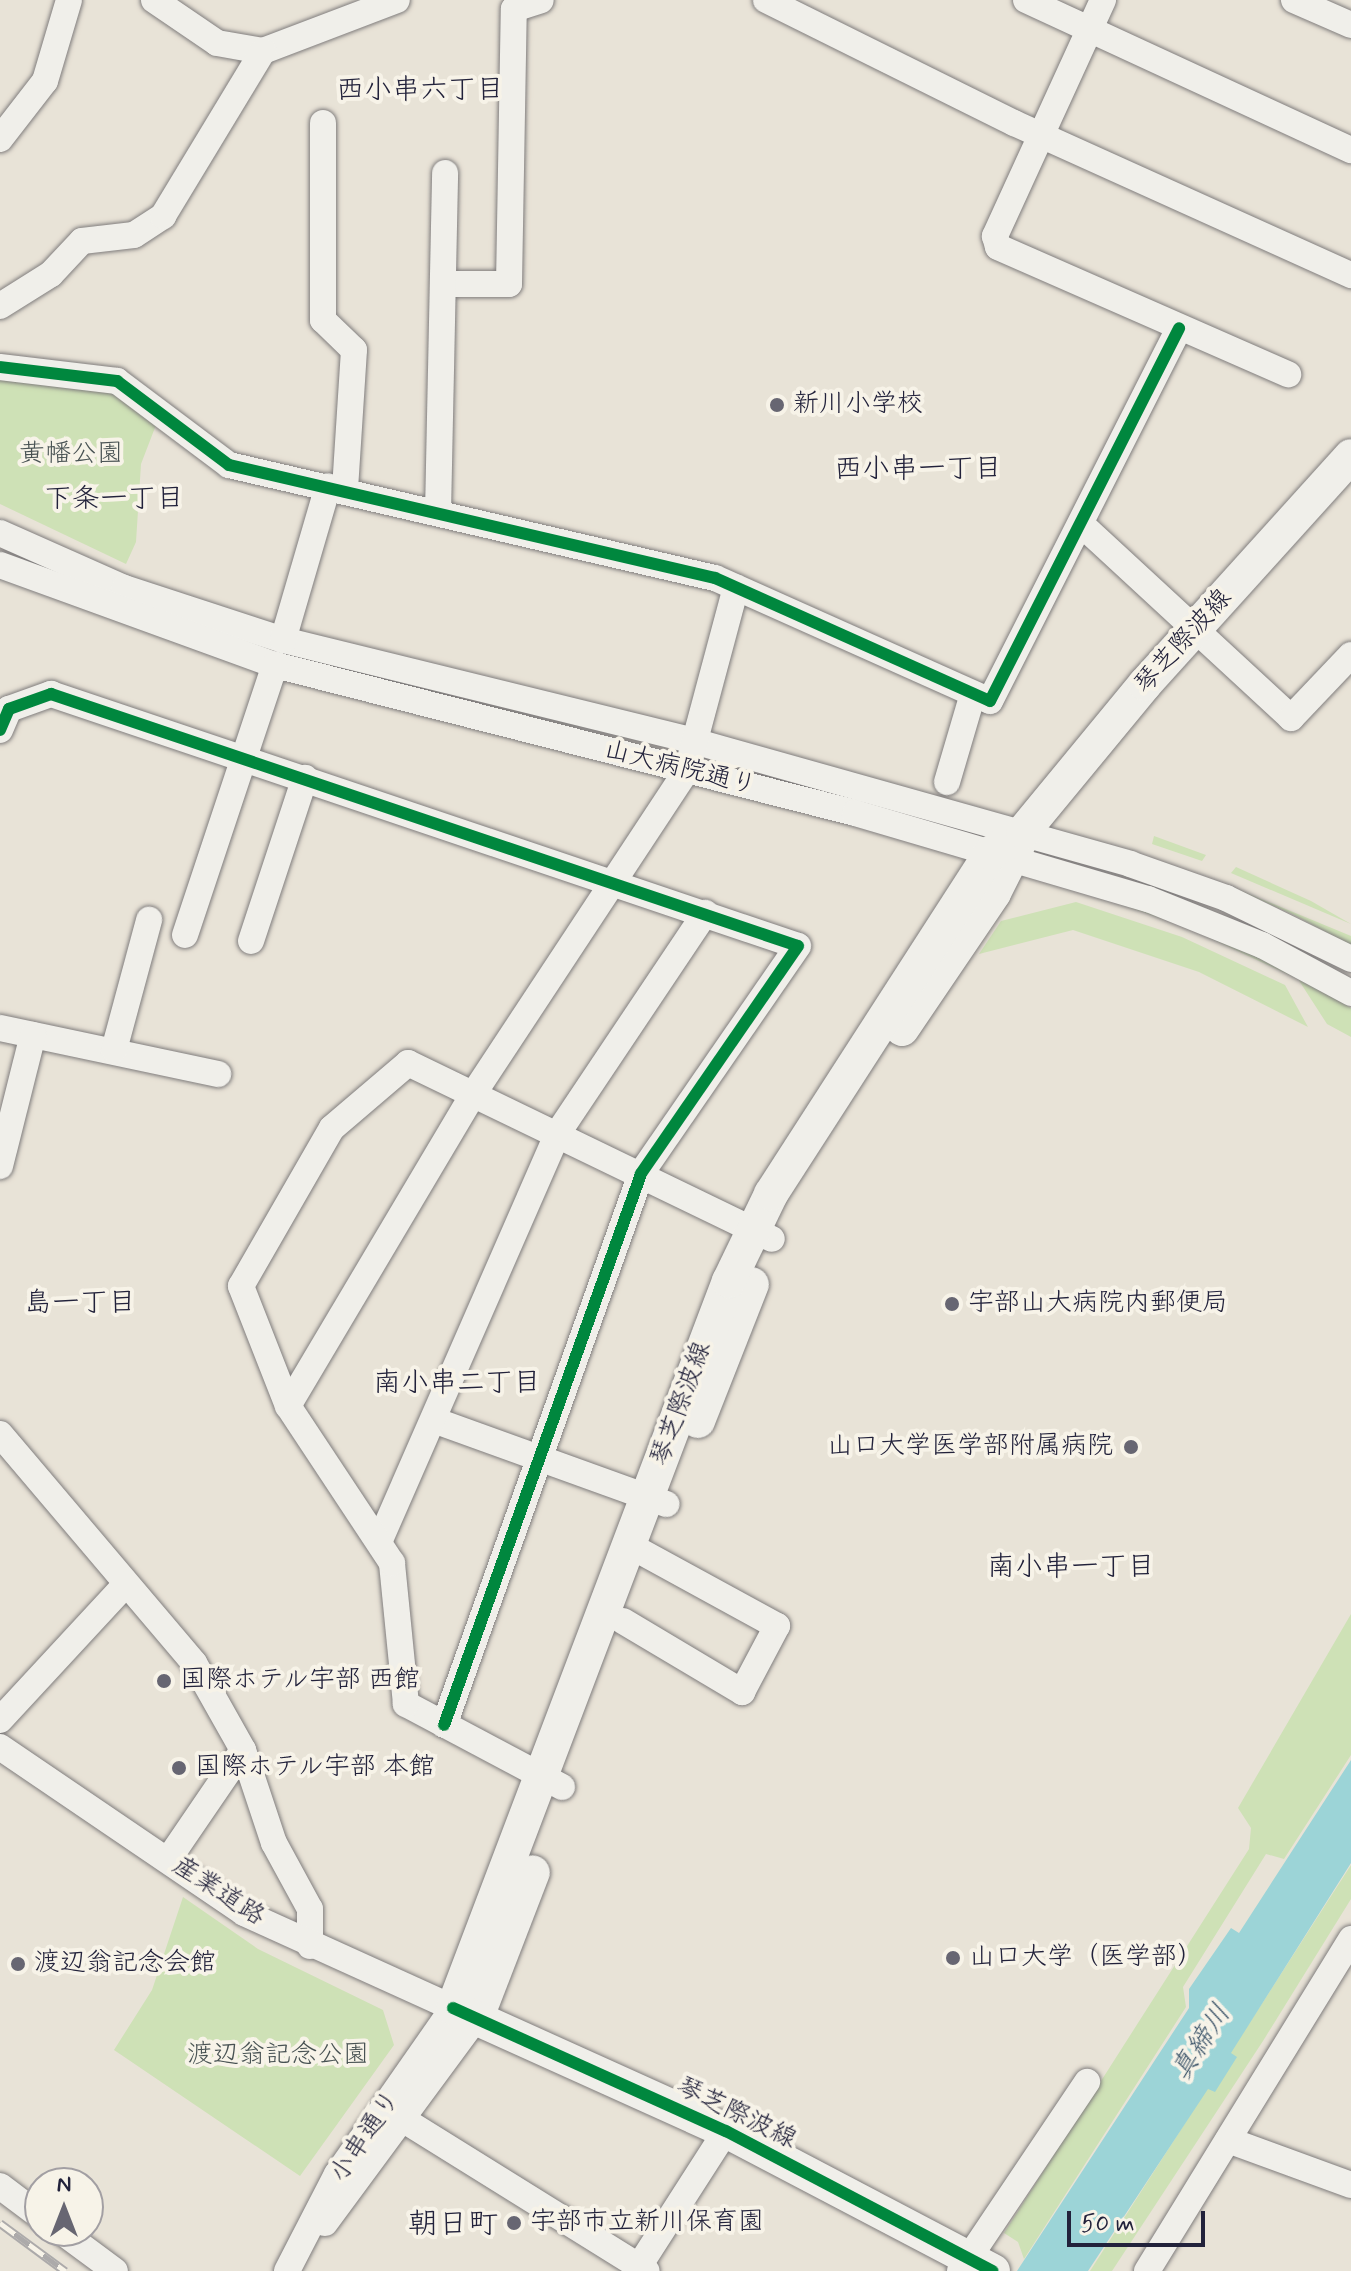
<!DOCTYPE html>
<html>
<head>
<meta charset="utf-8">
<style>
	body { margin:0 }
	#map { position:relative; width:1351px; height:2271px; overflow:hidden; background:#e8e3d7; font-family:Mynerve,"Klee One",sans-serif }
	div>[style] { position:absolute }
	.green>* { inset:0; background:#cee1b6 }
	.water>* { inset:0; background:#9cd4d7 }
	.roads { filter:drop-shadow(0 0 2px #807d7d) drop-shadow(0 0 2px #807d7d) }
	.minor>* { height:26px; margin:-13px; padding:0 13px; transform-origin:13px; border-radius:13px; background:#f0efea }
	.major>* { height:34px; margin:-17px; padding:0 17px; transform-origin:17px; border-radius:17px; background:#f0efea }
	.rail>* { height:9px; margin-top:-4.5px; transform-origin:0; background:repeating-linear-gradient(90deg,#f7f3e8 0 18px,#acaaaa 0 36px); box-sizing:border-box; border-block:2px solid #acaaaa }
	.cycleway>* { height:12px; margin:-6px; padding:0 6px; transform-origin:6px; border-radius:6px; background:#00873e }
	.dots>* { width:22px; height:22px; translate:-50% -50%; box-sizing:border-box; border:4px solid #f7f3e8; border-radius:50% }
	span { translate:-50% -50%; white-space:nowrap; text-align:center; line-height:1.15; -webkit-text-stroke:8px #f7f3e8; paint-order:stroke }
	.poi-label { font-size:26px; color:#22223b }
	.left { translate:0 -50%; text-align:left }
	.right { translate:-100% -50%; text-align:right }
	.park-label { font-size:26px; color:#485253 }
	.street-label { font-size:26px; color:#22223b }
	.neighbourhood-label { font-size:28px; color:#22223b }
	.water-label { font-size:28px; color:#3d556a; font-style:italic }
	.quarter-label { font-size:30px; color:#22223b }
	.north { position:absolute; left:24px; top:2167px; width:80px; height:80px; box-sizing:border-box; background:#f7f3e8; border:2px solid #a29fa3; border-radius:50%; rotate:0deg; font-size:22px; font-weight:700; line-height:32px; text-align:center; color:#22223b }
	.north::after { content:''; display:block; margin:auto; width:28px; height:36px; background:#676672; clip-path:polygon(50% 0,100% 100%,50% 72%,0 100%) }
	.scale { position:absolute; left:1067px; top:2211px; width:138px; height:36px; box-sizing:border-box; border:4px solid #22223b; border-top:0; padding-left:10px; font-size:24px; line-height:28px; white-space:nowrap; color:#22223b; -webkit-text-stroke:6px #f7f3e8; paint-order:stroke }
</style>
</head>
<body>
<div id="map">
	<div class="green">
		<i style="clip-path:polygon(0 376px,117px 391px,156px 425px,141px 464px,136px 542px,126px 564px,0 504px)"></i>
		<i style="clip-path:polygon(1154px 836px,1206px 855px,1202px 861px,1152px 844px)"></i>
		<i style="clip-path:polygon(1236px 867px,1311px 901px,1351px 924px,1231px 873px)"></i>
		<i style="clip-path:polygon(1225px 884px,1351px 936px,1351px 945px,1294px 915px)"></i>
		<i style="clip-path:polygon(1074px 888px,1189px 925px,1301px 977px,1351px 1008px,1351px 1037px,1327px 1024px,1298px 979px,1188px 928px)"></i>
		<i style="clip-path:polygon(1076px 902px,1182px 937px,1285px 985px,1308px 1027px,1199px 972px,1073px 930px,979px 954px,1001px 921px)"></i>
		<i style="clip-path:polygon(1351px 1614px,1351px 1755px,1284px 1859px,1266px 1854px,1183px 1987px,1186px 2007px,1024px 2259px,1018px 2242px,1004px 2233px,1249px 1849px,1251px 1828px,1238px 1808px)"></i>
		<i style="clip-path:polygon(1351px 1865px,1351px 1899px,1263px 2041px,1112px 2271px,1090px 2271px)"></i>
		<i style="clip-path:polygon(183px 1897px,258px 1949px,383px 2010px,394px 2045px,300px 2176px,114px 2050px,152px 1990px)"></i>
	</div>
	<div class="water">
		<i style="clip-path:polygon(1351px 1760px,1351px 1863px,1231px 2053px,1237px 2057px,1215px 2092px,1208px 2089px,1088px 2271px,1017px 2271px,1189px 2008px,1189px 1989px,1231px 1928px,1239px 1933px)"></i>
	</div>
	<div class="roads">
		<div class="minor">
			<i style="left:154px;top:0;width:76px;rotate:34.3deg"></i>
			<i style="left:217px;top:43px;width:47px;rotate:9.9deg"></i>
			<i style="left:263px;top:51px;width:143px;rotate:-20.8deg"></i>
			<i style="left:766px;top:0;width:277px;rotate:26.4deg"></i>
			<i style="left:1014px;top:123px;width:370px;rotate:24.3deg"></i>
			<i style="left:1026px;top:0;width:358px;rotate:24.8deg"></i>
			<i style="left:1103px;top:0;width:260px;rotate:114.6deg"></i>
			<i style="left:995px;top:236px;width:11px;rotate:75deg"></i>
			<i style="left:998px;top:247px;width:317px;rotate:23.7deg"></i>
			<i style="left:1294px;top:0;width:62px;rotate:23.7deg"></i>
			<i style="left:323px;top:123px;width:197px;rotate:90deg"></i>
			<i style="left:323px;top:320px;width:43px;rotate:44.1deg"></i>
			<i style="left:354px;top:350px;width:140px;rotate:93.7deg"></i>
			<i style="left:0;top:139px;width:73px;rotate:-52.2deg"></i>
			<i style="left:45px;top:81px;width:84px;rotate:-73.5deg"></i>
			<i style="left:443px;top:284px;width:66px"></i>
			<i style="left:509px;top:284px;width:275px;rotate:-89deg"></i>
			<i style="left:514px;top:9px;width:28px;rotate:-18deg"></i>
			<i style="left:0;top:306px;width:60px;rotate:-32.1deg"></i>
			<i style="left:51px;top:274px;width:45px;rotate:-46.8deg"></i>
			<i style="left:82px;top:241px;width:52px;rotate:-6.6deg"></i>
			<i style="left:134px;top:235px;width:35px;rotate:-33deg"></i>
			<i style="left:163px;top:216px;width:193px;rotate:-58.8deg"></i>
			<i style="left:0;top:367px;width:118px;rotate:6.8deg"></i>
			<i style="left:117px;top:381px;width:140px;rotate:36.9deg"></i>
			<i style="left:229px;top:465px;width:499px;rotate:13.1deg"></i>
			<i style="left:715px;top:578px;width:301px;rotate:24.1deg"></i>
			<i style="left:990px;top:701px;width:418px;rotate:-63.1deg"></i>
			<i style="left:438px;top:513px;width:340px;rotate:-88.8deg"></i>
			<i style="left:1081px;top:524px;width:286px;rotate:42.7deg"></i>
			<i style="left:1291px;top:718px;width:87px;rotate:-46.4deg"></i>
			<i style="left:0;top:533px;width:136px;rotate:23.9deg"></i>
			<i style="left:124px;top:588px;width:167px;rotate:18.1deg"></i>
			<i style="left:283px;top:640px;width:426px;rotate:13.8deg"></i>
			<i style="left:697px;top:742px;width:450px;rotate:15.7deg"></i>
			<i style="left:1130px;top:864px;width:102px;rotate:19.5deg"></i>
			<i style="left:1226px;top:898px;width:139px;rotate:26deg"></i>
			<i style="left:0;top:565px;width:293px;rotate:20deg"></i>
			<i style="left:275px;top:665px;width:599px;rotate:14.31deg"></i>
			<i style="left:855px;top:813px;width:305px;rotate:16.4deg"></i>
			<i style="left:1148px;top:899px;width:123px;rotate:22deg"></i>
			<i style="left:1262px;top:945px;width:101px;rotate:28.3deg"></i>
			<i style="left:283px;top:640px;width:160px;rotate:-73.7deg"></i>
			<i style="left:0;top:730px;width:23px;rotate:-67deg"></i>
			<i style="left:9px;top:709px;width:45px;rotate:-19.7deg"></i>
			<i style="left:51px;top:694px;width:788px;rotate:18.64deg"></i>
			<i style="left:798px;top:946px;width:277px;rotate:124.6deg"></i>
			<i style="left:641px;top:1174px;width:585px;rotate:109.67deg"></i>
			<i style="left:947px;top:782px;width:89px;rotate:-73.6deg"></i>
			<i style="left:185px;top:935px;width:285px;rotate:-71.6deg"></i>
			<i style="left:251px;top:941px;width:172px;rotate:-71.7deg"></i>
			<i style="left:0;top:1028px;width:223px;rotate:11.9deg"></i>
			<i style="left:114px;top:1050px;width:135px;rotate:-74.9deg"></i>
			<i style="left:0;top:1166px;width:135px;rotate:-75.9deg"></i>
			<i style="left:288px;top:1406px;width:364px;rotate:-59.3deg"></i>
			<i style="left:474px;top:1093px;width:387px;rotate:-56.6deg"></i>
			<i style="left:687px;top:770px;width:189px;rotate:-75deg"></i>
			<i style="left:436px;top:1421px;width:245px;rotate:19.8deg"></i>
			<i style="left:0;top:1434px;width:300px;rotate:49.7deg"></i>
			<i style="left:194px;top:1663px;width:100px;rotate:60.6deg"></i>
			<i style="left:243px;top:1750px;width:98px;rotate:71.6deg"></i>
			<i style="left:274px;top:1843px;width:75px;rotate:61.4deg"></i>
			<i style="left:310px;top:1909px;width:37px;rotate:90deg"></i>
			<i style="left:380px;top:1540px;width:444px;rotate:-66.4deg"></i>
			<i style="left:558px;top:1133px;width:265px;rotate:-56.2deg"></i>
			<i style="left:623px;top:1621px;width:139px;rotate:30.8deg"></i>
			<i style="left:742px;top:1692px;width:75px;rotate:-62.1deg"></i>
			<i style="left:777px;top:1626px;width:166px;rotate:-151.3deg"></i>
			<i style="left:0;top:1720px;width:185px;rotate:-47.2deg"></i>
			<i style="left:0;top:1747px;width:295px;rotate:34.2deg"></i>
			<i style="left:244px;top:1913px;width:230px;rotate:24.4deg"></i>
			<i style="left:453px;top:2008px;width:203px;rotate:124.9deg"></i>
			<i style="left:337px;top:2174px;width:109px;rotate:117.3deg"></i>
			<i style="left:562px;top:1787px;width:177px;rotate:-152deg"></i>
			<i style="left:406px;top:1704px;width:142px;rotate:-95.7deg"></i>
			<i style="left:392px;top:1563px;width:188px;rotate:-123.5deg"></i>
			<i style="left:288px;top:1406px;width:129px;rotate:-111.4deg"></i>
			<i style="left:241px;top:1286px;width:182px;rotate:-60.1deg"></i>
			<i style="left:332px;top:1128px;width:100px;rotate:-40.5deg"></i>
			<i style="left:408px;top:1063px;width:404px;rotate:25.8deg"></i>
			<i style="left:168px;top:1860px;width:133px;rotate:-55.7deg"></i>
			<i style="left:391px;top:2112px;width:301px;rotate:31.9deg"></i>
			<i style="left:1228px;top:2140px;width:131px;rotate:20.1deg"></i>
			<i style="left:0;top:2186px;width:50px;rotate:36.9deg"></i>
			<i style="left:325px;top:2223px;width:256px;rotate:-53.6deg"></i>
			<i style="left:61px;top:2231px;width:67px;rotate:36.5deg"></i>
			<i style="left:636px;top:2271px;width:166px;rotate:-57.3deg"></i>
			<i style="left:960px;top:2271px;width:228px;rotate:-56.1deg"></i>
			<i style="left:1147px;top:2271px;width:390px;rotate:-58.4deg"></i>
		</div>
		<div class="major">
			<i style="left:902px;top:1029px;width:164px;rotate:-55.9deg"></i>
			<i style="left:994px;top:893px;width:63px;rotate:-63.4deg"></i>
			<i style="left:698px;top:1421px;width:147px;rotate:-68.5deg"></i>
			<i style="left:477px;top:2017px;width:155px;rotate:-68.9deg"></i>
			<i style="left:993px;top:2271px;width:301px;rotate:-152.3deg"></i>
			<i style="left:726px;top:2131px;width:299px;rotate:-155.7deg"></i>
			<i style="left:453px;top:2008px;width:778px;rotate:-69.21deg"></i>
			<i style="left:729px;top:1281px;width:97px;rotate:-64.2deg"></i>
			<i style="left:771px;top:1194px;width:406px;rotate:-57.2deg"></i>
			<i style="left:991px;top:853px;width:38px;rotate:-33deg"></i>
			<i style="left:1023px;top:832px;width:192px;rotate:-50.5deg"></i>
			<i style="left:1145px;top:684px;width:307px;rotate:-47.9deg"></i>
		</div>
	</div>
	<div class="rail">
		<i style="left:0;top:2223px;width:81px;rotate:36.4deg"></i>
	</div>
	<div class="cycleway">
		<i style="left:0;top:367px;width:118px;rotate:6.8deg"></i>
		<i style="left:117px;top:381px;width:140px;rotate:36.9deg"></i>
		<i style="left:229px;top:465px;width:499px;rotate:13.1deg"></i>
		<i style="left:715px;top:578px;width:301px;rotate:24.1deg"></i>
		<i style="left:990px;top:701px;width:418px;rotate:-63.1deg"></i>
		<i style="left:0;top:730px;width:23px;rotate:-67deg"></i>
		<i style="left:9px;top:709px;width:45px;rotate:-19.7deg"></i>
		<i style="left:51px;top:694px;width:788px;rotate:18.64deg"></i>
		<i style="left:798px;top:946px;width:277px;rotate:124.6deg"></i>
		<i style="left:641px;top:1174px;width:585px;rotate:109.67deg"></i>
		<i style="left:453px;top:2008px;width:299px;rotate:24.3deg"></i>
		<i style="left:726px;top:2131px;width:301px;rotate:27.7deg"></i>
	</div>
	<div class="dots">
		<i style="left:777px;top:405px;background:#676672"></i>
		<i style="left:952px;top:1304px;background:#676672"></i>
		<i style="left:1131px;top:1447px;background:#676672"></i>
		<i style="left:164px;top:1681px;background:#676672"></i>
		<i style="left:179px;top:1768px;background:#676672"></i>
		<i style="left:953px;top:1958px;background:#676672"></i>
		<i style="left:18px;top:1964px;background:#676672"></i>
		<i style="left:514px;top:2223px;background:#676672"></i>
	</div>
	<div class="poi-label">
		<span class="left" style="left:793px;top:405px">新川小学校</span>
		<span class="left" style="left:968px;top:1304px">宇部山大病院内郵便局</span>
		<span class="right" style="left:1113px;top:1447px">山口大学医学部附属病院</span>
		<span class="left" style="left:180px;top:1681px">国際ホテル宇部 西館</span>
		<span class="left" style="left:195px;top:1768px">国際ホテル宇部 本館</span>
		<span class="left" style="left:969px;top:1958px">山口大学（医学部）</span>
		<span class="left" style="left:34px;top:1964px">渡辺翁記念会館</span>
		<span class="left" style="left:530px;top:2223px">宇部市立新川保育園</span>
	</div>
	<div class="park-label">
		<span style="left:71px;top:455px">黄幡公園</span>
		<span style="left:278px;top:2056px">渡辺翁記念公園</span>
	</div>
	<div class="street-label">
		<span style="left:1184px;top:642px;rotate:-48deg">琴芝際波線</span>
		<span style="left:680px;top:769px;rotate:14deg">山大病院通り</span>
		<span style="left:682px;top:1404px;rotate:-70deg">琴芝際波線</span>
		<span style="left:218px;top:1892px;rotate:33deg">産業道路</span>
		<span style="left:736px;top:2114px;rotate:26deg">琴芝際波線</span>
		<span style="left:366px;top:2137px;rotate:-56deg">小串通り</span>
	</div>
	<div class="neighbourhood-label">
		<span style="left:420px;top:91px">西小串六丁目</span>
		<span style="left:918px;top:470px">西小串一丁目</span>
		<span style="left:114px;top:500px">下条一丁目</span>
		<span style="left:80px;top:1304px">島一丁目</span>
		<span style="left:457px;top:1384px">南小串二丁目</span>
		<span style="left:1071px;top:1568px">南小串一丁目</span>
	</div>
	<div class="water-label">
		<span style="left:1202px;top:2043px;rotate:-57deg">真締川</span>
	</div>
	<div class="quarter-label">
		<span style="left:453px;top:2225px">朝日町</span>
	</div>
	<div class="north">N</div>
	<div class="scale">50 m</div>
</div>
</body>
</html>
